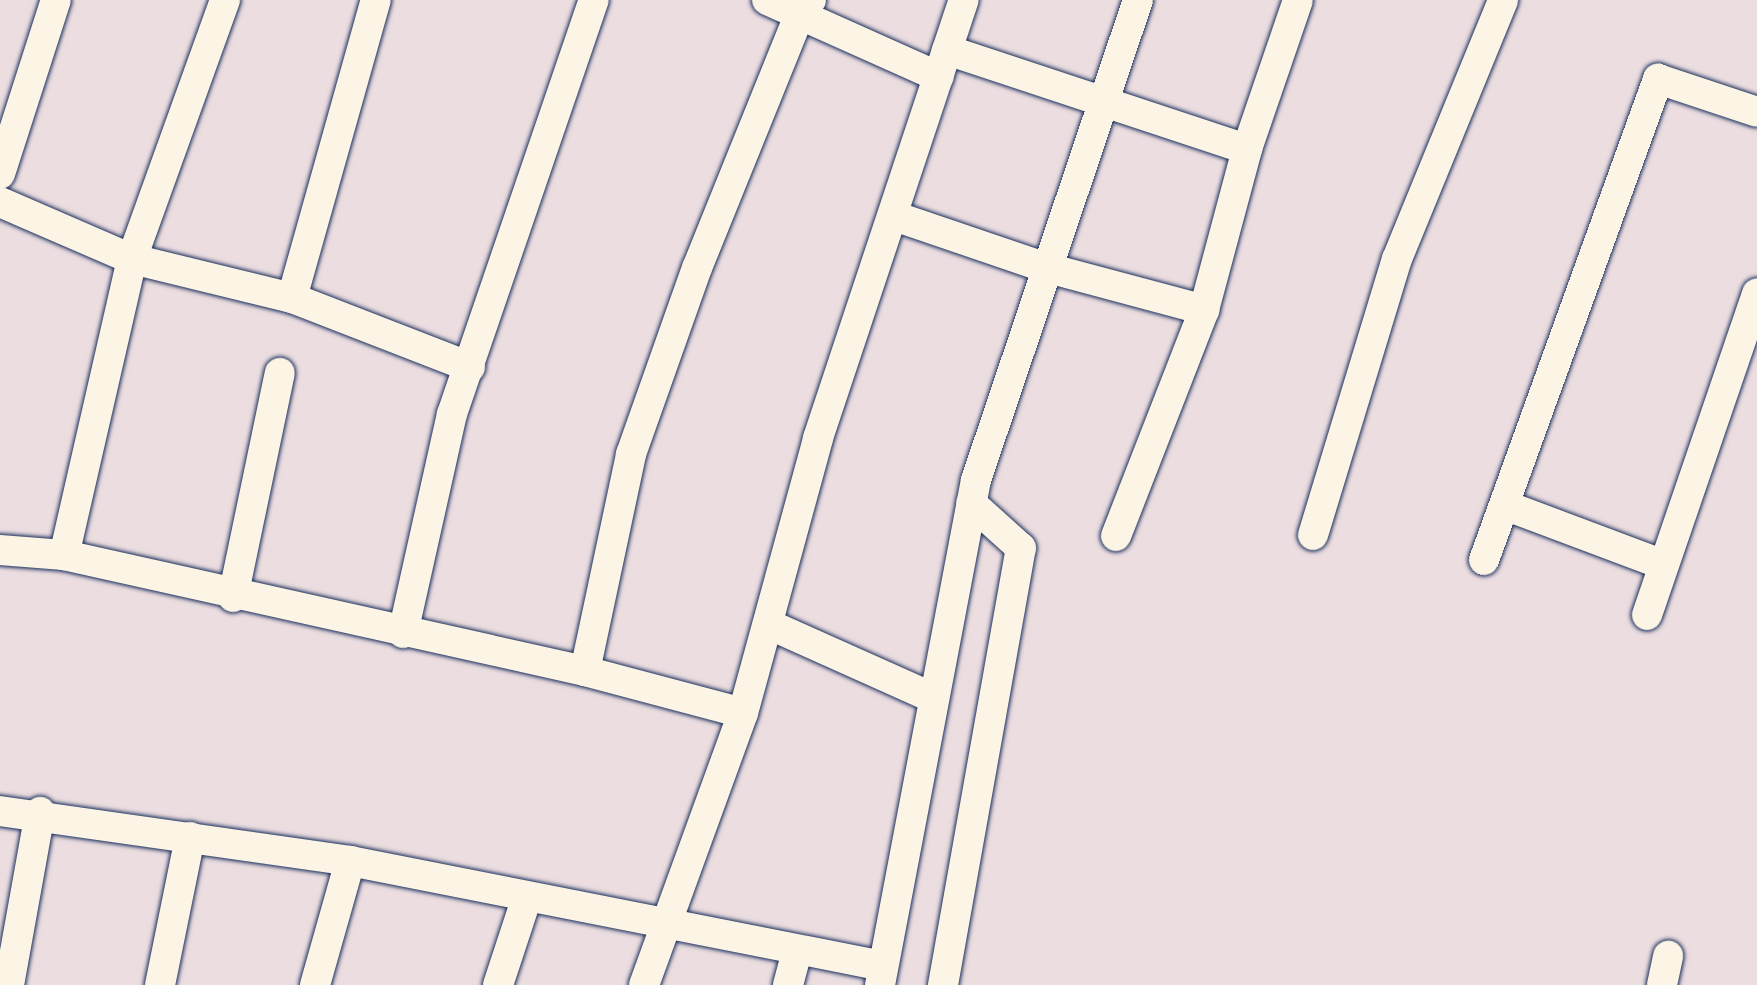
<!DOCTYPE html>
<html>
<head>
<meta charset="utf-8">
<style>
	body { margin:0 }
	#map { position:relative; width:1757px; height:985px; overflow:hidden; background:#ecdee0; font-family:Kalam,sans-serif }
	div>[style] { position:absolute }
	.roads { filter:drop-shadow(0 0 2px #1b2f5e) drop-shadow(0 0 2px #1b2f5e) }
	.street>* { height:30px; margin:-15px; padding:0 15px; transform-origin:15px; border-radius:15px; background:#fcf5e5 }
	span { translate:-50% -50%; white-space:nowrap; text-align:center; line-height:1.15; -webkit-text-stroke:5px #fcf5e5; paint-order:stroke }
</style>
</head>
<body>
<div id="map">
	<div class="roads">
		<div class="street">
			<i style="left:225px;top:0;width:275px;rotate:109.8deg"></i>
			<i style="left:132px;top:259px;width:304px;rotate:102.9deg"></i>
			<i style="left:64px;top:555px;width:534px;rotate:12.55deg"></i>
			<i style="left:585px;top:671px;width:163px;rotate:14.9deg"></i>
			<i style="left:767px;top:0;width:188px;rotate:24.1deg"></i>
			<i style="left:947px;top:50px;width:316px;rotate:18.3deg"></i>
			<i style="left:0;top:174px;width:183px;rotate:-72.2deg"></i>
			<i style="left:0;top:202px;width:144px;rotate:23.4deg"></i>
			<i style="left:132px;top:259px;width:165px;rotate:13.7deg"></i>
			<i style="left:292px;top:298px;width:191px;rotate:21.2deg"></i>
			<i style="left:894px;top:216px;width:158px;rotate:18.8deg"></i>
			<i style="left:1044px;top:267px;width:166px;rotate:15deg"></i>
			<i style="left:292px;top:298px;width:310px;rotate:-74.3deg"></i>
			<i style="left:1507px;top:506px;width:162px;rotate:20.6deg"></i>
			<i style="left:1313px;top:535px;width:288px;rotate:-73.1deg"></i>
			<i style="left:1397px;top:259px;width:280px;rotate:-67.7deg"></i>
			<i style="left:1116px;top:536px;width:243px;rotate:-68.7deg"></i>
			<i style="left:1204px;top:310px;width:167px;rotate:-75deg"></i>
			<i style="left:1247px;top:149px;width:157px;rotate:-71.1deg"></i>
			<i style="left:0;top:550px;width:64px;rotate:4.5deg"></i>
			<i style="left:1484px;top:560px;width:512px;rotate:-70.11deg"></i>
			<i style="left:1658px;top:79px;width:104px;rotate:18.4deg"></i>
			<i style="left:233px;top:597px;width:229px;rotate:-78.2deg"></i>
			<i style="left:1647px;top:615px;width:340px;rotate:-71.1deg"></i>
			<i style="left:768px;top:624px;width:179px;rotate:24.1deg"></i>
			<i style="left:403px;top:633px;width:224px;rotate:-77.4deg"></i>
			<i style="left:452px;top:414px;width:438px;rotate:-71.1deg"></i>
			<i style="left:585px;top:671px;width:222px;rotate:-78deg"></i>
			<i style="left:631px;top:454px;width:197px;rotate:-70.5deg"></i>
			<i style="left:697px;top:268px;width:275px;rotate:-68deg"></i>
			<i style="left:800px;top:13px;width:17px;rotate:-50deg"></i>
			<i style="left:0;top:811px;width:354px;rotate:8.1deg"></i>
			<i style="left:350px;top:861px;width:543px;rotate:11.14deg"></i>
			<i style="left:9px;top:985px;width:176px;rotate:-79.8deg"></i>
			<i style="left:160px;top:985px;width:151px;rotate:-78.5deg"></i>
			<i style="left:315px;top:985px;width:129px;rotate:-74.2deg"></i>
			<i style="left:498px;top:985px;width:89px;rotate:-71.8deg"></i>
			<i style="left:644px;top:985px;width:289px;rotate:-70deg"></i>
			<i style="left:743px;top:713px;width:285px;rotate:-74.7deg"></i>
			<i style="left:818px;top:438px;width:462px;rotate:-71.6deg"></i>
			<i style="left:788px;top:985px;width:35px;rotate:-75deg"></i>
			<i style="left:880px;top:985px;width:514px;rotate:-79.24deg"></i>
			<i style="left:976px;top:480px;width:507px;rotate:-71.35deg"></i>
			<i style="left:943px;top:985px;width:444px;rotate:-79.9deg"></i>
			<i style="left:1021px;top:548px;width:67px;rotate:-138deg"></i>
			<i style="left:1662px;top:985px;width:30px;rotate:-78deg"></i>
		</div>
	</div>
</div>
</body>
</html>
